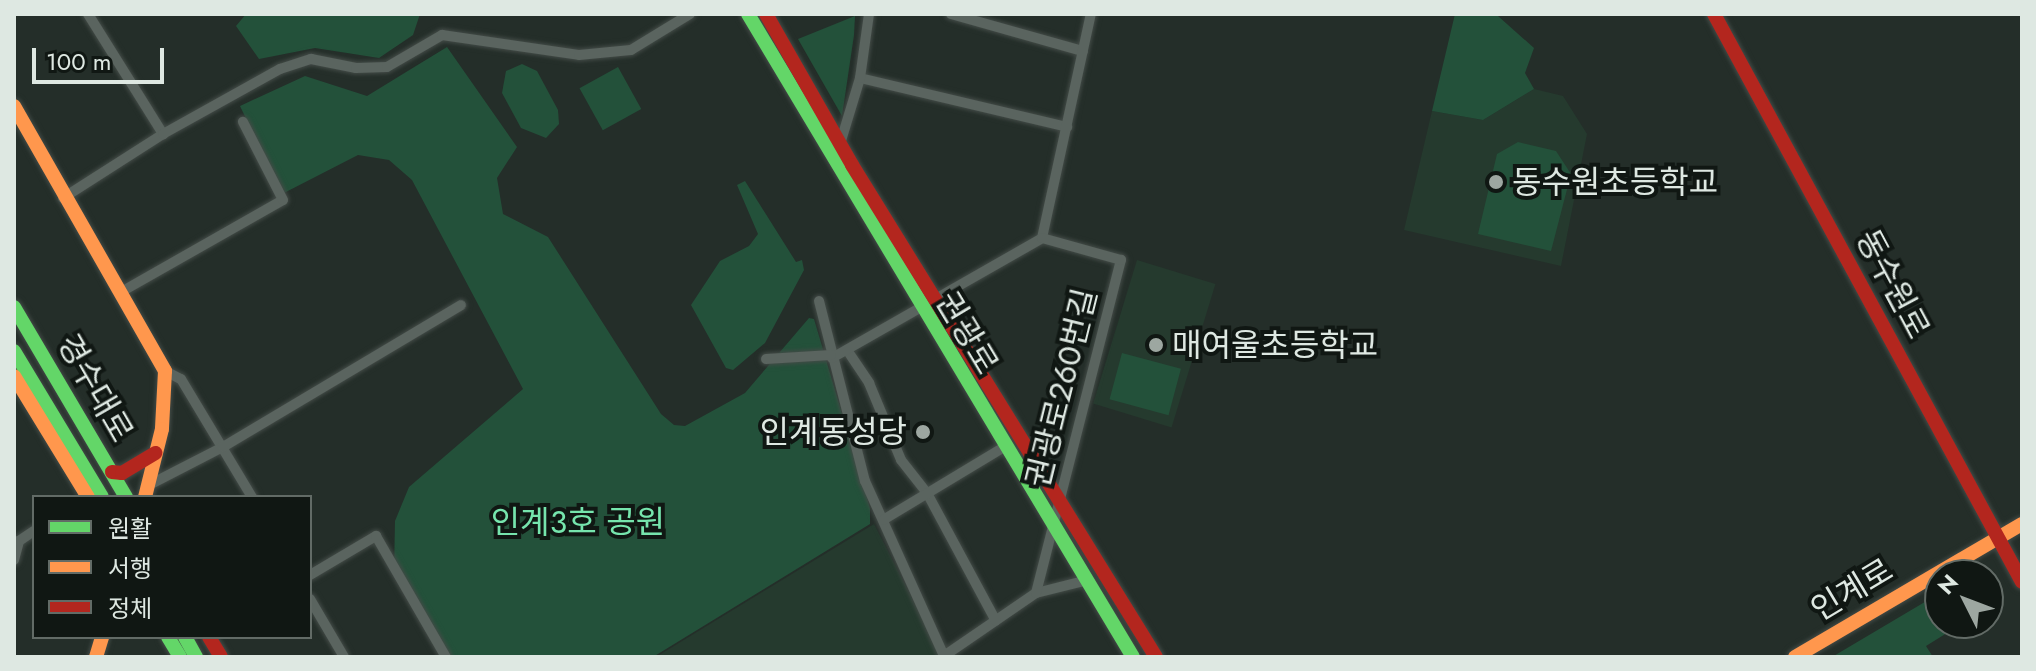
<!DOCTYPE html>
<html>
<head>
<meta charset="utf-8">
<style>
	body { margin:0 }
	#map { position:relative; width:2036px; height:671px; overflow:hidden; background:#242e29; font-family:Jost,"Noto Sans KR",sans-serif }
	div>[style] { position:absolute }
	.built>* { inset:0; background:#253a2e; transform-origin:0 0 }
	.green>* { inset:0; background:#23513a; transform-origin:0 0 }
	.roads { filter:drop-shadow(0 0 2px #434b47) drop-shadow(0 0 2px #434b47) }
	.street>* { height:10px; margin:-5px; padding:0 5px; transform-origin:5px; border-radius:5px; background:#5a645f }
	.fast>* { height:14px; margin:-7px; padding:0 7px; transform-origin:7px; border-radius:7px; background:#63d668 }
	.slow>* { height:14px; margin:-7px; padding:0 7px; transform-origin:7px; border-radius:7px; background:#ff974d }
	.jam>* { height:14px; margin:-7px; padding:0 7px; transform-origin:7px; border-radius:7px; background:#b3261e }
	.dots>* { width:22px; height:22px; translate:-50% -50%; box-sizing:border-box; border:4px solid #101713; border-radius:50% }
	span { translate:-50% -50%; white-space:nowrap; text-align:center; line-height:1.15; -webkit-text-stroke:8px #101713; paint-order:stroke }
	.poi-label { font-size:32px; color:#dee8e2 }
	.left { translate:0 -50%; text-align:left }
	.right { translate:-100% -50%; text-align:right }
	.street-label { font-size:32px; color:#dee8e2 }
	.park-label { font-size:32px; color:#76e5ad }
	.frame { position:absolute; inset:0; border:16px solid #dee8e2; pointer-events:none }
	.legend { position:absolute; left:32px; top:495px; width:280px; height:144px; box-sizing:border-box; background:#101713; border:2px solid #626b66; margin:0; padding:10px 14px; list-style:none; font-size:24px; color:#dee8e2 }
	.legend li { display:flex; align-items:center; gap:16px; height:40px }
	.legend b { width:40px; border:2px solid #626b66 }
	.north { position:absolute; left:1924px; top:559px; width:80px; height:80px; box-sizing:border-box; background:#101713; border:2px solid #626b66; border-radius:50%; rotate:312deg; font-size:22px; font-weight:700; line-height:32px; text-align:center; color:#dee8e2 }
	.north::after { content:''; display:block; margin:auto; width:28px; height:36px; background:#9da7a1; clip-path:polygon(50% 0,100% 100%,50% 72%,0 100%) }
	.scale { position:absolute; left:32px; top:48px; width:132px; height:36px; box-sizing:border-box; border:4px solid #dee8e2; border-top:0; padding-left:10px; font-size:24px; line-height:28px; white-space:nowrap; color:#dee8e2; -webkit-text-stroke:6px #101713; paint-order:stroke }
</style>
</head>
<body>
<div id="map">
	<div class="built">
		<i style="clip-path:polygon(1534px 89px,1563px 96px,1587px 134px,1561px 266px,1404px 230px,1432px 111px,1483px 120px)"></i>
		<i style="left:1137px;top:260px;width:82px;height:150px;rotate:17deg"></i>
		<i style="clip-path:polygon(874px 524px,942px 657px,656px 657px)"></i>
	</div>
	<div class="green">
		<i style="clip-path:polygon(246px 14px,420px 14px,413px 35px,379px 58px,315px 48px,259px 59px,236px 26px)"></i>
		<i style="clip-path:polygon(1455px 14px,1498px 16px,1534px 48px,1525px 73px,1534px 89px,1483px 120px,1432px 111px)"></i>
		<i style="clip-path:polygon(855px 16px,854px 35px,842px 116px,798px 39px)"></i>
		<i style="clip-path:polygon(447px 47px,517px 147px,497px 178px,503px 214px,548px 237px,661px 414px,674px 425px,685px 426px,745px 393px,809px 318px,814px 319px,870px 508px,870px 524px,653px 657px,437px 657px,444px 648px,394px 571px,395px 521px,409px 487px,523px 389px,412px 180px,389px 160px,358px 155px,282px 194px,240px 106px,305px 76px,367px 96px)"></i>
		<i style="clip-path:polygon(522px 64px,537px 71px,558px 110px,559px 124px,546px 138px,521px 128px,502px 93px,506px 71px)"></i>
		<i style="left:618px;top:67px;width:48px;height:44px;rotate:61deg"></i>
		<i style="clip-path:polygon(1518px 142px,1556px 151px,1571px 174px,1551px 251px,1478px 234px,1497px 154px)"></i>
		<i style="clip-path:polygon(745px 181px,796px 262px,802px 260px,804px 270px,765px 343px,733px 370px,726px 368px,691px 305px,720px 261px,749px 246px,758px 234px,737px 185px)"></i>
		<i style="left:1122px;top:353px;width:61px;height:48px;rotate:15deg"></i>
		<i style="clip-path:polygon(1940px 593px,1940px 623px,1963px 623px,1926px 646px,1933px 657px,1832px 657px)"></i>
	</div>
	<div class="roads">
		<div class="street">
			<i style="left:88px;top:14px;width:142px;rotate:58deg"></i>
			<i style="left:951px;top:14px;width:137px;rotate:15.7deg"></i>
			<i style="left:860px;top:78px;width:213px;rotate:13.3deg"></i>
			<i style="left:840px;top:144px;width:69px;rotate:-73.1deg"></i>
			<i style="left:860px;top:78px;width:65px;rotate:-82deg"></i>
			<i style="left:63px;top:198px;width:119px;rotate:-32.6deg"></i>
			<i style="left:163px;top:134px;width:134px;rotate:-29.1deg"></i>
			<i style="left:280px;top:69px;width:33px;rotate:-18deg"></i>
			<i style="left:311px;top:59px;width:46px;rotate:11.3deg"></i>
			<i style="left:356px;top:68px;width:31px;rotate:-2deg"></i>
			<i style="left:387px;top:67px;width:64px;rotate:-30.2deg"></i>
			<i style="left:442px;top:35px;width:138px;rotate:8.3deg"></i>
			<i style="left:579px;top:55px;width:52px;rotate:-5.5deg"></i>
			<i style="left:631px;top:50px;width:69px;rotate:-31.4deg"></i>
			<i style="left:121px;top:292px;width:186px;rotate:-29.6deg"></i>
			<i style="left:283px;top:200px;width:88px;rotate:-117.1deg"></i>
			<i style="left:819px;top:301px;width:186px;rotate:75.7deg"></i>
			<i style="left:865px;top:481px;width:192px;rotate:65.7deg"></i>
			<i style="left:944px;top:656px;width:112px;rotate:-34.4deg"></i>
			<i style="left:1036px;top:593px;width:54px;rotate:-14deg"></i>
			<i style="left:847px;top:350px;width:40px;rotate:56deg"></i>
			<i style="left:869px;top:383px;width:83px;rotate:67.4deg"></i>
			<i style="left:901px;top:460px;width:42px;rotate:51.8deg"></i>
			<i style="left:927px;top:493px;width:145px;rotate:61.7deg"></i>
			<i style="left:832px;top:358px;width:242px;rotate:-29.7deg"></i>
			<i style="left:1042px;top:238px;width:229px;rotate:-77.7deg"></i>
			<i style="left:766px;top:359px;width:65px;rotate:-3.5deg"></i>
			<i style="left:165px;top:371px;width:18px;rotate:27deg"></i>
			<i style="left:181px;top:379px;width:138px;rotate:59deg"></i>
			<i style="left:147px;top:486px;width:85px;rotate:-27.2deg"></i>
			<i style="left:223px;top:447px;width:277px;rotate:-30.8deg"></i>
			<i style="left:883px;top:520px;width:141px;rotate:-31.1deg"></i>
			<i style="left:14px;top:560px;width:20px;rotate:-75deg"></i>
			<i style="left:19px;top:541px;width:18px;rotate:-34deg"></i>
			<i style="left:310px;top:575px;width:77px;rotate:-30.6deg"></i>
			<i style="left:376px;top:536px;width:140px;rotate:60deg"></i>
			<i style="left:1036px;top:593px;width:344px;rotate:-75.7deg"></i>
			<i style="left:1121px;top:260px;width:82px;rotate:-164.4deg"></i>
			<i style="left:310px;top:599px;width:67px;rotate:59.6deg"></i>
		</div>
		<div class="fast">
			<i style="left:748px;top:14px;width:749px;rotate:59.09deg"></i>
			<i style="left:14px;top:307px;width:221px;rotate:59.5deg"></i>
			<i style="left:14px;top:351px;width:170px;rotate:58.9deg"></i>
			<i style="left:168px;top:637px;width:23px;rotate:59deg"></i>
			<i style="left:185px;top:637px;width:23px;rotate:61deg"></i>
		</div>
		<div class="slow">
			<i style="left:14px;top:106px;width:305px;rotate:60.3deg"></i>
			<i style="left:165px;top:371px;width:58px;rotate:93deg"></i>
			<i style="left:162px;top:429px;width:70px;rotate:104deg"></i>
			<i style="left:14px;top:376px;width:142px;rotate:58.6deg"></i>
			<i style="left:96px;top:657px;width:21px;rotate:-73deg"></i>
			<i style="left:1795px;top:657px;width:263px;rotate:-30.4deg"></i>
		</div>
		<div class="jam">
			<i style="left:766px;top:14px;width:174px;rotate:60.3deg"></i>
			<i style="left:852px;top:165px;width:578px;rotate:58.29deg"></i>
			<i style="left:1714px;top:14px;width:646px;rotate:61.53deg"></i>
			<i style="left:112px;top:472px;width:10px;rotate:6deg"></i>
			<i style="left:122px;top:473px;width:39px;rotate:-31deg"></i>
			<i style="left:209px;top:637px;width:23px;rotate:59deg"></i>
		</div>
	</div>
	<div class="dots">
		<i style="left:1496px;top:182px;background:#9da7a1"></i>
		<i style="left:1156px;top:345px;background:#9da7a1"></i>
		<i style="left:923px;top:432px;background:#9da7a1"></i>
	</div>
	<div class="poi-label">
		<span class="left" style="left:1512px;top:182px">동수원초등학교</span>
		<span class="left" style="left:1172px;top:345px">매여울초등학교</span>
		<span class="right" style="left:907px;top:432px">인계동성당</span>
	</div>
	<div class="street-label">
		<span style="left:1893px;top:284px;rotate:62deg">동수원로</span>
		<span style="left:967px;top:333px;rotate:59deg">권광로</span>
		<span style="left:95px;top:388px;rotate:60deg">경수대로</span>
		<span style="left:1062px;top:388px;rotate:-76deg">권광로260번길</span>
		<span style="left:1852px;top:590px;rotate:-31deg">인계로</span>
	</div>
	<div class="park-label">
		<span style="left:578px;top:522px">인계3호 공원</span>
	</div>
	<div class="frame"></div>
	<ul class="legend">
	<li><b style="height:10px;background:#63d668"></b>원활</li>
	<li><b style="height:10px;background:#ff974d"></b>서행</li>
	<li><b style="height:10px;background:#b3261e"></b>정체</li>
	</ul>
	<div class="north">N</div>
	<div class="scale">100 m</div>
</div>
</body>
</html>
